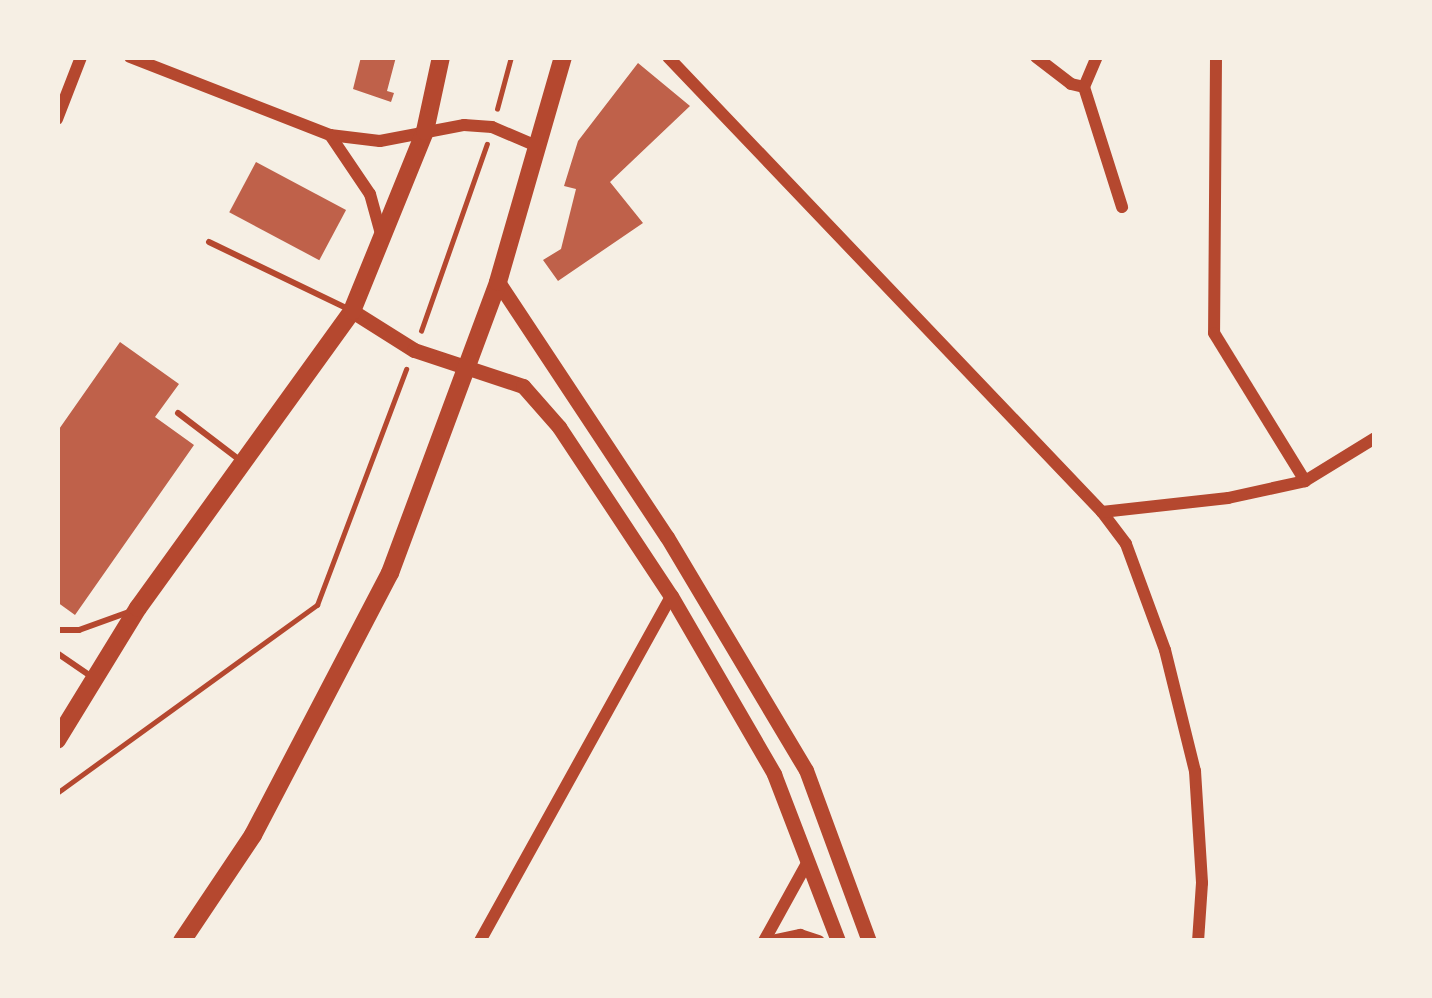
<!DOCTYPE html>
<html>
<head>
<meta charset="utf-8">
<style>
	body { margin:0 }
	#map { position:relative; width:1432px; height:998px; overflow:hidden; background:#f6efe4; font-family:"Noto Sans",sans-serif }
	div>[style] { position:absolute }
	.building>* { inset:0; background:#bf614a; transform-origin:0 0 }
	.path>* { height:4.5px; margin:-2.25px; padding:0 2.25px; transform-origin:2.25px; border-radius:2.25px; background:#b5482f }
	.service>* { height:6px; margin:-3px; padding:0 3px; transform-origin:3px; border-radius:3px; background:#b5482f }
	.minor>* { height:12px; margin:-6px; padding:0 6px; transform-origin:6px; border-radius:6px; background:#b5482f }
	.tertiary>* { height:15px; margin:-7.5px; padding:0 7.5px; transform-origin:7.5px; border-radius:7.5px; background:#b5482f }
	.secondary>* { height:18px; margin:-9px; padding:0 9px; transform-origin:9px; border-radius:9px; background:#b5482f }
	span { translate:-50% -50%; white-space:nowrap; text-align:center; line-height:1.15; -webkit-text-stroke:10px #f6efe4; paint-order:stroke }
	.frame { position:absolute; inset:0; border:60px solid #f6efe4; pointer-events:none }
</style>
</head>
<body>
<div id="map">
	<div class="building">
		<i style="clip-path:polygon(361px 57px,396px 57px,387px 91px,394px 93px,391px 102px,353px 89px)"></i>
		<i style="clip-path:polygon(638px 63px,690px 106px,610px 182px,643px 223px,558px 281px,543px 260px,561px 249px,576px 189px,564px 186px,578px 141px)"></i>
		<i style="left:256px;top:162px;width:102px;height:57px;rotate:28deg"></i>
		<i style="clip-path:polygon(120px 342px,179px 384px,155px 417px,194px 445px,75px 615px,57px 602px,57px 432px)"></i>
	</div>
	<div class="path">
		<i style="left:497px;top:109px;width:54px;rotate:-74.9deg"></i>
		<i style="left:421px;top:331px;width:198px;rotate:-70.6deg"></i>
		<i style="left:57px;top:793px;width:321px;rotate:-35.9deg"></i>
		<i style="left:317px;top:605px;width:252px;rotate:-69.3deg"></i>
	</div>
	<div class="service">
		<i style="left:209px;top:242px;width:152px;rotate:25.7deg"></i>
		<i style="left:178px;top:413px;width:79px;rotate:37.3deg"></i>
		<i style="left:57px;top:630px;width:22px"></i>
		<i style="left:79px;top:630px;width:53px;rotate:-19.8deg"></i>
		<i style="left:57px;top:653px;width:42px;rotate:34.4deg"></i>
	</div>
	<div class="minor">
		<i style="left:130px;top:57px;width:215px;rotate:21.3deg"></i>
		<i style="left:330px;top:135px;width:50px;rotate:6.8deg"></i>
		<i style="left:380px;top:141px;width:86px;rotate:-10.8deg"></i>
		<i style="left:464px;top:125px;width:28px;rotate:4deg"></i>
		<i style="left:492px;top:127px;width:51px;rotate:23.1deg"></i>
		<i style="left:668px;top:57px;width:629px;rotate:46.35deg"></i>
		<i style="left:1102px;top:512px;width:40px;rotate:53deg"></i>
		<i style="left:1126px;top:544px;width:113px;rotate:69.8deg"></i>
		<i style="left:1165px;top:650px;width:125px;rotate:76.1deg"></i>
		<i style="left:1195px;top:771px;width:112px;rotate:86.4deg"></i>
		<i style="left:1202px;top:883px;width:58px;rotate:93.9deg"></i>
		<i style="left:1036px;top:57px;width:44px;rotate:37.6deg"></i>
		<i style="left:1071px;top:84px;width:13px;rotate:13deg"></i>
		<i style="left:1216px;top:57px;width:276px;rotate:90.4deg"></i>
		<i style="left:1214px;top:333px;width:174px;rotate:58.4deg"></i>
		<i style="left:1084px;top:87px;width:126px;rotate:72.4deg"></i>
		<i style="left:1084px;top:87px;width:33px;rotate:-67deg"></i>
		<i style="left:57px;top:119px;width:66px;rotate:-68.8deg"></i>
		<i style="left:330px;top:135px;width:71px;rotate:55.9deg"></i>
		<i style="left:370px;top:194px;width:41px;rotate:74.6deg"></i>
		<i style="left:1102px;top:512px;width:127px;rotate:-6.3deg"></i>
		<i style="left:1228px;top:498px;width:79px;rotate:-12.4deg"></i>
		<i style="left:1305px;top:481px;width:82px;rotate:-31.6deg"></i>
		<i style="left:480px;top:941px;width:394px;rotate:-61deg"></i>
		<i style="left:764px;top:941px;width:89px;rotate:-61.1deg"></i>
		<i style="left:771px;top:941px;width:30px;rotate:-12deg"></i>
		<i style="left:800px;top:935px;width:20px;rotate:18deg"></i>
	</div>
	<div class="tertiary">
		<i style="left:498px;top:282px;width:306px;rotate:56.5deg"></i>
		<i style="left:667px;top:537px;width:271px;rotate:59.2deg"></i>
		<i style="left:806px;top:770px;width:182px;rotate:69.8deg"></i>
		<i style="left:352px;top:311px;width:73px;rotate:32.2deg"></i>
		<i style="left:414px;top:350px;width:115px;rotate:18.3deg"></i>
		<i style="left:523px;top:386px;width:55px;rotate:48.7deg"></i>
		<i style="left:559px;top:427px;width:203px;rotate:56.5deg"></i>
		<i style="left:671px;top:596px;width:206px;rotate:59.9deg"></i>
		<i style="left:774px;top:774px;width:179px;rotate:69deg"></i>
	</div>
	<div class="secondary">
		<i style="left:57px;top:740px;width:155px;rotate:-58.5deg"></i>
		<i style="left:138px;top:608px;width:366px;rotate:-54.2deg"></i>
		<i style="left:352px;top:311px;width:194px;rotate:-67.9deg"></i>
		<i style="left:425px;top:131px;width:76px;rotate:-77.8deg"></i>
		<i style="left:182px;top:941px;width:128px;rotate:-56.2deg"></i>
		<i style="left:253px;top:835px;width:296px;rotate:-62.4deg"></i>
		<i style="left:390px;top:573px;width:310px;rotate:-69.6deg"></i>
		<i style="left:498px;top:282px;width:234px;rotate:-73.9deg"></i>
	</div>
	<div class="frame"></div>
</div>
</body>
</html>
